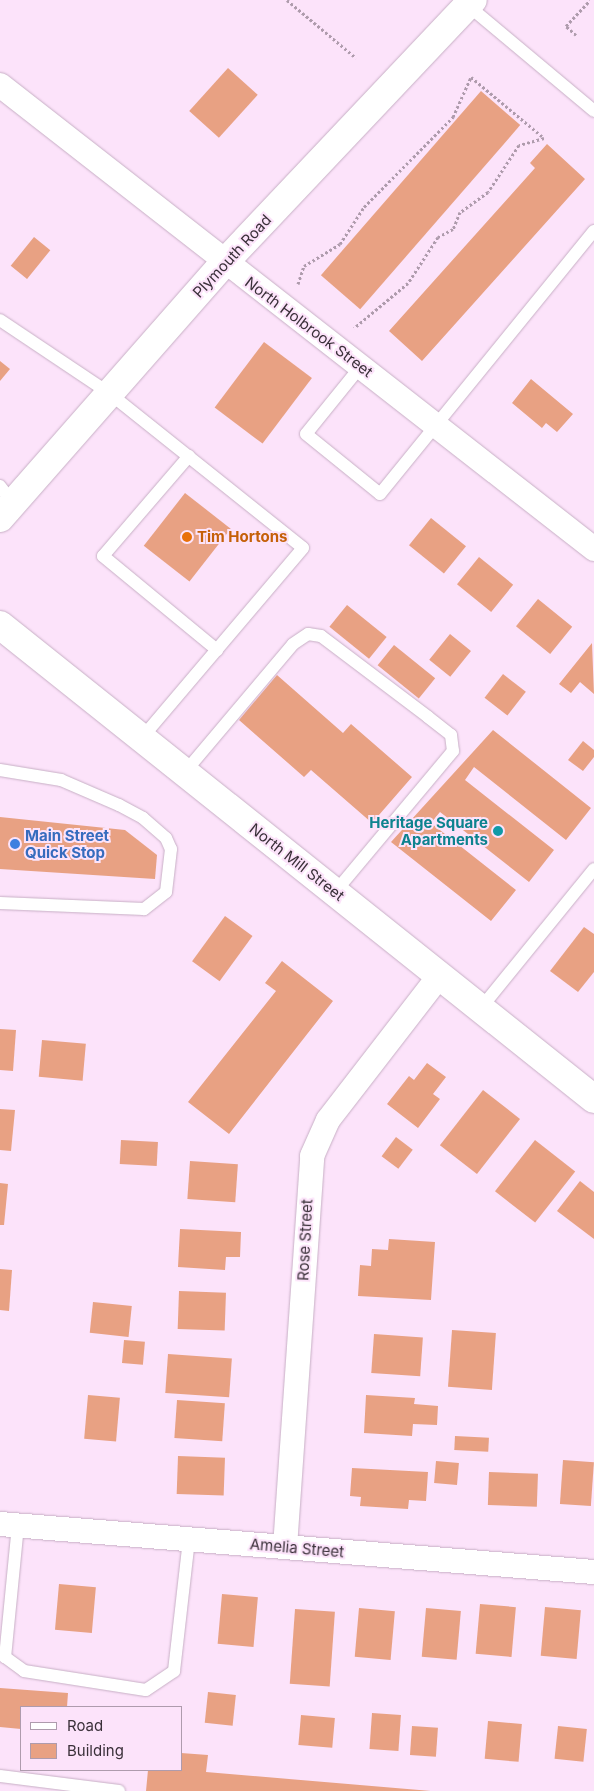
<!DOCTYPE html>
<html>
<head>
<meta charset="utf-8">
<style>
	body { margin:0 }
	#map { position:relative; width:594px; height:1791px; overflow:hidden; background:#fce3fa; font-family:Inter,sans-serif }
	div>[style] { position:absolute }
	.building>* { inset:0; background:#e8a183; transform-origin:0 0 }
	.path>* { height:3px; margin-top:-1.5px; transform-origin:0; background:repeating-linear-gradient(90deg,#ae9bac 0 2.5px,transparent 0 5px) }
	.roads { filter:drop-shadow(0 0 1px #c7afc5) drop-shadow(0 0 1px #c7afc5) }
	.service>* { height:12px; margin:-6px; padding:0 6px; transform-origin:6px; border-radius:6px; background:#fff }
	.minor>* { height:24px; margin:-12px; padding:0 12px; transform-origin:12px; border-radius:12px; background:#fff }
	.tertiary>* { height:28px; margin:-14px; padding:0 14px; transform-origin:14px; border-radius:14px; background:#fff }
	.secondary>* { height:28px; margin:-14px; padding:0 14px; transform-origin:14px; border-radius:14px; background:#fff }
	.dots>* { width:14px; height:14px; translate:-50% -50%; box-sizing:border-box; border:2px solid #fce3fa; border-radius:50% }
	span { translate:-50% -50%; white-space:nowrap; text-align:center; line-height:1.15; -webkit-text-stroke:4px #fce3fa; paint-order:stroke }
	.street-label { font-size:15px; color:#3a3039 }
	.food-label { font-size:15px; color:#c56008; font-weight:700 }
	.left { translate:0 -50%; text-align:left }
	.culture-label { font-size:15px; color:#0d838f; font-weight:700 }
	.right { translate:-100% -50%; text-align:right }
	.shop-label { font-size:15px; color:#366cbe; font-weight:700 }
	.legend { position:absolute; left:20px; top:1706px; width:162px; height:65px; box-sizing:border-box; background:#fce3fa; border:1px solid #ae9bad; margin:0; padding:6px 9px; list-style:none; font-size:15px; color:#3a3039 }
	.legend li { display:flex; align-items:center; gap:10px; height:25px }
	.legend b { width:25px; border:1px solid #ae9bad }
</style>
</head>
<body>
<div id="map">
	<div class="building">
		<i style="left:228px;top:68px;width:40px;height:58px;rotate:42deg"></i>
		<i style="left:481px;top:91px;width:52px;height:244px;rotate:41deg"></i>
		<i style="clip-path:polygon(547px 144px,585px 179px,422px 361px,389px 331px,535px 168px,530px 163px)"></i>
		<i style="left:34px;top:237px;width:21px;height:37px;rotate:39deg"></i>
		<i style="left:264px;top:342px;width:60px;height:82px;rotate:37deg"></i>
		<i style="clip-path:polygon(0 361px,10px 369px,0 381px)"></i>
		<i style="clip-path:polygon(531px 379px,573px 414px,557px 432px,546px 423px,542px 428px,512px 403px)"></i>
		<i style="left:185px;top:493px;width:58px;height:67px;rotate:38deg"></i>
		<i style="left:431px;top:518px;width:45px;height:35px;rotate:39deg"></i>
		<i style="left:479px;top:557px;width:44px;height:35px;rotate:39deg"></i>
		<i style="left:538px;top:599px;width:44px;height:35px;rotate:39deg"></i>
		<i style="left:347px;top:605px;width:51px;height:28px;rotate:39deg"></i>
		<i style="left:450px;top:634px;width:27px;height:33px;rotate:39deg"></i>
		<i style="clip-path:polygon(592px 643px,594px 694px,580px 682px,571px 693px,559px 684px)"></i>
		<i style="left:394px;top:645px;width:53px;height:26px;rotate:39deg"></i>
		<i style="left:503px;top:674px;width:29px;height:30px;rotate:38deg"></i>
		<i style="clip-path:polygon(277px 675px,343px 733px,351px 724px,412px 777px,372px 823px,311px 770px,304px 777px,239px 720px)"></i>
		<i style="clip-path:polygon(493px 730px,591px 808px,566px 840px,474px 767px,465px 780px,554px 850px,529px 882px,440px 812px,431px 823px,516px 890px,491px 921px,391px 842px)"></i>
		<i style="clip-path:polygon(583px 741px,594px 750px,594px 757px,583px 771px,568px 760px)"></i>
		<i style="clip-path:polygon(0 817px,125px 830px,157px 855px,155px 879px,0 869px)"></i>
		<i style="left:225px;top:916px;width:34px;height:56px;rotate:36deg"></i>
		<i style="clip-path:polygon(584px 927px,594px 934px,594px 972px,578px 992px,550px 971px)"></i>
		<i style="clip-path:polygon(282px 961px,333px 1001px,229px 1134px,188px 1102px,276px 991px,265px 983px)"></i>
		<i style="clip-path:polygon(0 1029px,16px 1030px,13px 1071px,0 1070px)"></i>
		<i style="left:42px;top:1040px;width:44px;height:37px;rotate:5deg"></i>
		<i style="clip-path:polygon(427px 1063px,446px 1077px,433px 1094px,440px 1099px,418px 1128px,387px 1104px,409px 1076px,414px 1080px)"></i>
		<i style="left:483px;top:1090px;width:47px;height:70px;rotate:38deg"></i>
		<i style="clip-path:polygon(0 1109px,15px 1110px,11px 1151px,0 1150px)"></i>
		<i style="left:396px;top:1137px;width:21px;height:24px;rotate:37deg"></i>
		<i style="left:121px;top:1140px;width:37px;height:24px;rotate:3deg"></i>
		<i style="left:535px;top:1140px;width:51px;height:65px;rotate:38deg"></i>
		<i style="left:190px;top:1161px;width:48px;height:38px;rotate:4deg"></i>
		<i style="clip-path:polygon(580px 1181px,594px 1192px,594px 1239px,557px 1211px)"></i>
		<i style="clip-path:polygon(0 1183px,8px 1184px,4px 1225px,0 1225px)"></i>
		<i style="clip-path:polygon(180px 1229px,241px 1232px,240px 1257px,226px 1257px,225px 1270px,178px 1267px)"></i>
		<i style="clip-path:polygon(389px 1239px,435px 1242px,431px 1300px,358px 1296px,360px 1265px,371px 1266px,372px 1249px,388px 1250px)"></i>
		<i style="clip-path:polygon(0 1269px,12px 1270px,9px 1311px,0 1310px)"></i>
		<i style="left:179px;top:1291px;width:47px;height:38px;rotate:2deg"></i>
		<i style="left:93px;top:1302px;width:39px;height:31px;rotate:6deg"></i>
		<i style="left:452px;top:1330px;width:44px;height:57px;rotate:4deg"></i>
		<i style="left:374px;top:1334px;width:49px;height:39px;rotate:4deg"></i>
		<i style="left:124px;top:1340px;width:21px;height:23px;rotate:5deg"></i>
		<i style="left:168px;top:1354px;width:64px;height:39px;rotate:4deg"></i>
		<i style="left:88px;top:1395px;width:32px;height:44px;rotate:5deg"></i>
		<i style="clip-path:polygon(366px 1395px,415px 1398px,414px 1404px,438px 1406px,437px 1425px,413px 1424px,412px 1436px,364px 1433px)"></i>
		<i style="left:177px;top:1400px;width:48px;height:38px;rotate:4deg"></i>
		<i style="left:455px;top:1436px;width:34px;height:14px;rotate:3deg"></i>
		<i style="left:178px;top:1456px;width:47px;height:38px;rotate:2deg"></i>
		<i style="left:563px;top:1460px;width:31px;height:44px;rotate:4deg"></i>
		<i style="left:436px;top:1461px;width:23px;height:22px;rotate:5deg"></i>
		<i style="clip-path:polygon(352px 1468px,428px 1472px,426px 1501px,409px 1500px,408px 1509px,360px 1506px,361px 1497px,350px 1496px)"></i>
		<i style="left:489px;top:1472px;width:49px;height:33px;rotate:2deg"></i>
		<i style="left:59px;top:1584px;width:37px;height:46px;rotate:5deg"></i>
		<i style="left:222px;top:1594px;width:36px;height:50px;rotate:5deg"></i>
		<i style="left:480px;top:1604px;width:36px;height:50px;rotate:5deg"></i>
		<i style="left:545px;top:1607px;width:36px;height:49px;rotate:5deg"></i>
		<i style="left:359px;top:1608px;width:36px;height:49px;rotate:5deg"></i>
		<i style="left:426px;top:1608px;width:35px;height:49px;rotate:5deg"></i>
		<i style="left:295px;top:1609px;width:40px;height:75px;rotate:4deg"></i>
		<i style="clip-path:polygon(0 1688px,68px 1693px,67px 1707px,21px 1707px,21px 1729px,0 1727px)"></i>
		<i style="left:208px;top:1692px;width:28px;height:31px;rotate:6deg"></i>
		<i style="left:372px;top:1713px;width:29px;height:36px;rotate:4deg"></i>
		<i style="left:301px;top:1715px;width:34px;height:30px;rotate:5deg"></i>
		<i style="left:488px;top:1721px;width:34px;height:38px;rotate:5deg"></i>
		<i style="left:412px;top:1726px;width:26px;height:29px;rotate:4deg"></i>
		<i style="left:558px;top:1726px;width:29px;height:33px;rotate:6deg"></i>
		<i style="clip-path:polygon(181px 1753px,208px 1755px,206px 1772px,431px 1791px,146px 1791px,148px 1770px,181px 1770px)"></i>
	</div>
	<div class="path">
		<i style="left:287px;top:0;width:90px;rotate:40deg"></i>
		<i style="left:576px;top:35px;width:13px;rotate:-138deg"></i>
		<i style="left:566px;top:26px;width:35px;rotate:-47deg"></i>
		<i style="left:298px;top:284px;width:19px;rotate:-72deg"></i>
		<i style="left:304px;top:266px;width:42px;rotate:-31.4deg"></i>
		<i style="left:340px;top:244px;width:44px;rotate:-57deg"></i>
		<i style="left:364px;top:207px;width:127px;rotate:-45.3deg"></i>
		<i style="left:453px;top:117px;width:44px;rotate:-65.8deg"></i>
		<i style="left:471px;top:77px;width:95px;rotate:39.9deg"></i>
		<i style="left:544px;top:138px;width:26px;rotate:164deg"></i>
		<i style="left:519px;top:145px;width:56px;rotate:123.4deg"></i>
		<i style="left:488px;top:192px;width:34px;rotate:144deg"></i>
		<i style="left:460px;top:212px;width:18px;rotate:112deg"></i>
		<i style="left:453px;top:229px;width:17px;rotate:152deg"></i>
		<i style="left:438px;top:237px;width:55px;rotate:123.1deg"></i>
		<i style="left:408px;top:283px;width:70px;rotate:140.2deg"></i>
	</div>
	<div class="roads">
		<div class="service">
			<i style="left:465px;top:3px;width:168px;rotate:39.9deg"></i>
			<i style="left:0;top:320px;width:131px;rotate:33.8deg"></i>
			<i style="left:109px;top:393px;width:248px;rotate:38.6deg"></i>
			<i style="left:303px;top:548px;width:249px;rotate:130.3deg"></i>
			<i style="left:361px;top:366px;width:87px;rotate:129deg"></i>
			<i style="left:306px;top:434px;width:95px;rotate:39deg"></i>
			<i style="left:380px;top:494px;width:339px;rotate:-50.9deg"></i>
			<i style="left:189px;top:456px;width:132px;rotate:130.7deg"></i>
			<i style="left:103px;top:556px;width:148px;rotate:39.5deg"></i>
			<i style="left:0;top:486px;width:20px;rotate:53deg"></i>
			<i style="left:0;top:770px;width:62px;rotate:9.3deg"></i>
			<i style="left:61px;top:780px;width:63px;rotate:23.3deg"></i>
			<i style="left:119px;top:805px;width:27px;rotate:28deg"></i>
			<i style="left:143px;top:818px;width:30px;rotate:41deg"></i>
			<i style="left:166px;top:838px;width:12px;rotate:66deg"></i>
			<i style="left:171px;top:849px;width:43px;rotate:96.6deg"></i>
			<i style="left:166px;top:892px;width:28px;rotate:142deg"></i>
			<i style="left:144px;top:909px;width:144px;rotate:-177.6deg"></i>
			<i style="left:185px;top:772px;width:167px;rotate:-49.8deg"></i>
			<i style="left:293px;top:644px;width:18px;rotate:-34deg"></i>
			<i style="left:308px;top:634px;width:13px;rotate:9deg"></i>
			<i style="left:321px;top:636px;width:134px;rotate:37.1deg"></i>
			<i style="left:428px;top:717px;width:29px;rotate:38deg"></i>
			<i style="left:451px;top:735px;width:16px;rotate:83deg"></i>
			<i style="left:453px;top:751px;width:184px;rotate:129.9deg"></i>
			<i style="left:481px;top:1008px;width:179px;rotate:-50.9deg"></i>
			<i style="left:18px;top:1525px;width:133px;rotate:95.6deg"></i>
			<i style="left:5px;top:1657px;width:24px;rotate:36deg"></i>
			<i style="left:24px;top:1671px;width:123px;rotate:8.9deg"></i>
			<i style="left:146px;top:1690px;width:34px;rotate:-34deg"></i>
			<i style="left:174px;top:1671px;width:133px;rotate:-83.5deg"></i>
			<i style="left:0;top:1776px;width:120px;rotate:7.2deg"></i>
		</div>
		<div class="minor">
			<i style="left:0;top:85px;width:754px;rotate:37.99deg"></i>
			<i style="left:0;top:1524px;width:596px;rotate:4.62deg"></i>
			<i style="left:285px;top:1547px;width:392px;rotate:-86deg"></i>
			<i style="left:312px;top:1156px;width:39px;rotate:-66deg"></i>
			<i style="left:328px;top:1120px;width:183px;rotate:-52.3deg"></i>
		</div>
		<div class="tertiary">
			<i style="left:0;top:625px;width:760px;rotate:38.59deg"></i>
		</div>
		<div class="secondary">
			<i style="left:0;top:518px;width:339px;rotate:-48.7deg"></i>
			<i style="left:224px;top:263px;width:362px;rotate:-46.6deg"></i>
		</div>
	</div>
	<div class="dots">
		<i style="left:187px;top:537px;background:#e8710a"></i>
		<i style="left:498px;top:831px;background:#0f9aa8"></i>
		<i style="left:15px;top:844px;background:#3f7fe0"></i>
	</div>
	<div class="street-label">
		<span style="left:232px;top:256px;rotate:-47deg">Plymouth Road</span>
		<span style="left:309px;top:327px;rotate:37deg">North Holbrook Street</span>
		<span style="left:297px;top:862px;rotate:38deg">North Mill Street</span>
		<span style="left:305px;top:1240px;rotate:-87deg">Rose Street</span>
		<span style="left:297px;top:1548px;rotate:5deg">Amelia Street</span>
	</div>
	<div class="food-label">
		<span class="left" style="left:197px;top:537px">Tim Hortons</span>
	</div>
	<div class="culture-label">
		<span class="right" style="left:488px;top:831px">Heritage Square<br>Apartments</span>
	</div>
	<div class="shop-label">
		<span class="left" style="left:25px;top:844px">Main Street<br>Quick Stop</span>
	</div>
	<ul class="legend">
	<li><b style="height:6px;background:#fff"></b>Road</li>
	<li><b style="height:14px;background:#e8a183"></b>Building</li>
	</ul>
</div>
</body>
</html>
